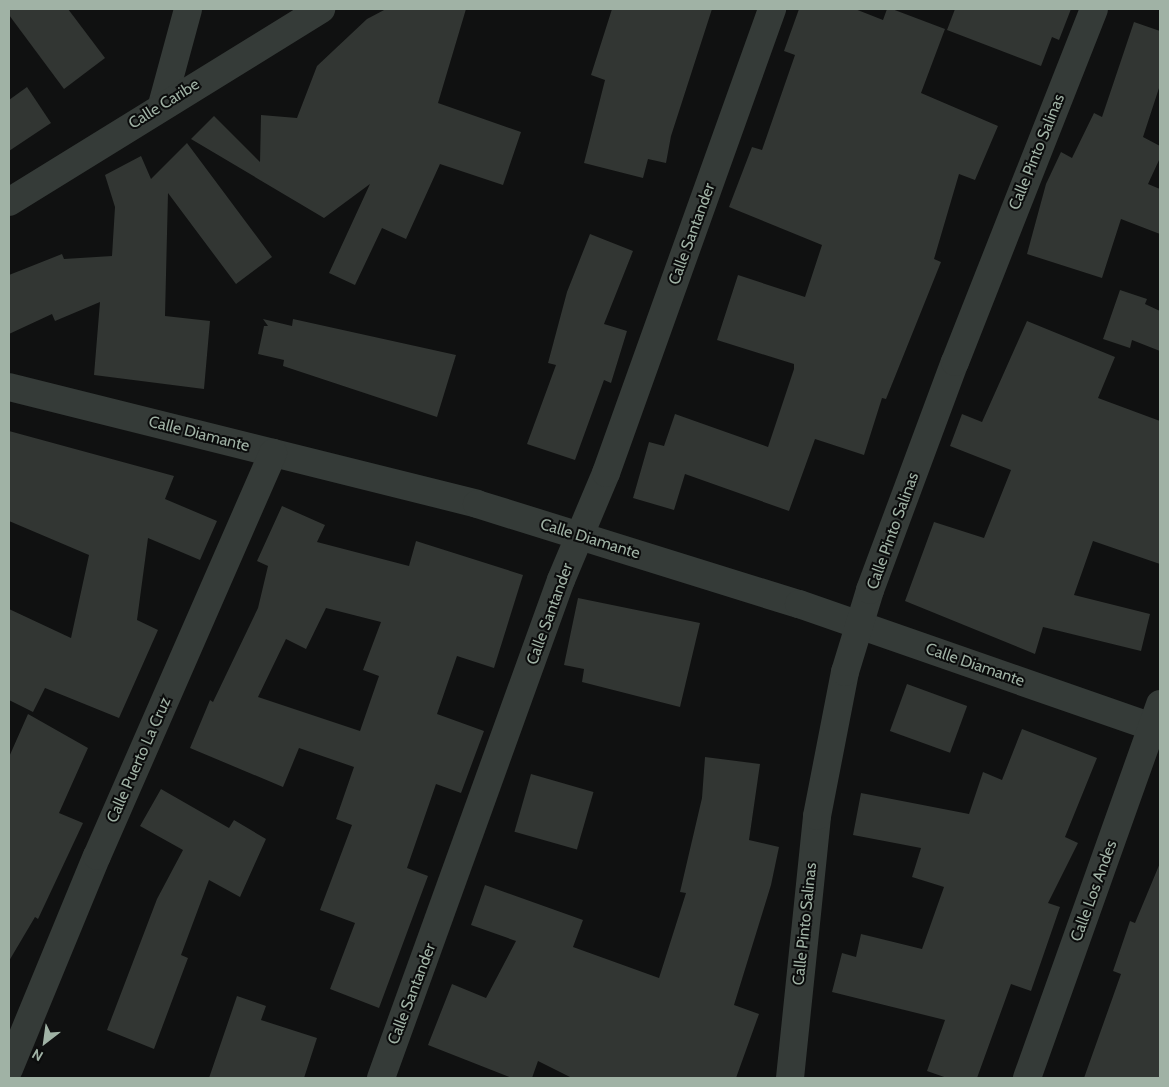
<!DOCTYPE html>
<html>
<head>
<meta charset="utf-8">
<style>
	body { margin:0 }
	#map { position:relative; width:1169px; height:1087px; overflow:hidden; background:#101111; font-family:Cabin,sans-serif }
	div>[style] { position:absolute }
	.building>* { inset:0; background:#323633; transform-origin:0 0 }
	.minor>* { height:28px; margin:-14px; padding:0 14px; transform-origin:14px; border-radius:14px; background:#353b38 }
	span { translate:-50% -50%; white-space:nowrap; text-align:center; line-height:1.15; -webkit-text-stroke:4px #0b0c0c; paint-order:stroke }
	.street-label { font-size:16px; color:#a0b2a5 }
	.frame { position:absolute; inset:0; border:10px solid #a0b2a5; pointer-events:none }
	.north { position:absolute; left:20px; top:1017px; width:50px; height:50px; -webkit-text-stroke:4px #0b0c0c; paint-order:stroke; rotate:210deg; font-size:14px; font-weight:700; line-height:20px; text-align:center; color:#a0b2a5 }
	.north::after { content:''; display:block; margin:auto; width:18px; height:22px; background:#a0b2a5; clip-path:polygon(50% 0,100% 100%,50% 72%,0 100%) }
</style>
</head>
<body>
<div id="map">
	<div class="building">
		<i style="clip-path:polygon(9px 9px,68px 9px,105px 58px,64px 89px,9px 15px)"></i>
		<i style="clip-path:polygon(386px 9px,466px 9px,438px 103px,521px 132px,503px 185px,440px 164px,406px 239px,382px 228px,355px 285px,329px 273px,370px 184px,324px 218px,191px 139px,214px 116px,260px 162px,261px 115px,297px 118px,317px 66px,367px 19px)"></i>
		<i style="clip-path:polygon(612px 9px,712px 9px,671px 136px,666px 163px,648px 159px,643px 178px,584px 163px,605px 80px,591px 75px)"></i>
		<i style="clip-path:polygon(799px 9px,855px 9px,883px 20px,887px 9px,892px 9px,945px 29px,921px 93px,998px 126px,975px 180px,959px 174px,934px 259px,941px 262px,886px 399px,882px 398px,864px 455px,815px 439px,789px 511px,685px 474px,674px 510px,633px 498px,649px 442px,664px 446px,675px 414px,768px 447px,794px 369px,794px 364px,717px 340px,738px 275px,805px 297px,822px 245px,729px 207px,752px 147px,762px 150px,795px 55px,784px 51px)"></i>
		<i style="clip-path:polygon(955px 9px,1071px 9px,1059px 40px,1052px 37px,1041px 66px,947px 30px)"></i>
		<i style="clip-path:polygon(1134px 22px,1160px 31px,1160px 85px,1143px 137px,1160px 146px,1160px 158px,1148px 184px,1160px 189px,1160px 234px,1121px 219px,1102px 278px,1027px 254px,1046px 184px,1061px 152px,1072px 158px,1094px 113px,1102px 117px)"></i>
		<i style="clip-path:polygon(27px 87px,51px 123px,9px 151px,9px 100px)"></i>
		<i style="clip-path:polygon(187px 143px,272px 257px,236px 284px,168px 193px,165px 316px,210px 321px,204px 389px,94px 375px,100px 302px,55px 321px,52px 314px,9px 334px,9px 275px,62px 254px,64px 259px,112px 256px,115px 207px,105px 175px,141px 156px,151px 179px)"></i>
		<i style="clip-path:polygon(590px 234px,633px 251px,604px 324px,627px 331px,611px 383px,604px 380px,575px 460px,527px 444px,556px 365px,548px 363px,567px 292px)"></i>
		<i style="clip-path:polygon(1120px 290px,1147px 299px,1145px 304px,1160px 311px,1160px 351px,1132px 340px,1130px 348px,1103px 339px)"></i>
		<i style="clip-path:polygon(263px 319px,292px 326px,293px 319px,456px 355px,437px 417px,283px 366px,284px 360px,258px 354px,264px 326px,268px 326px)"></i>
		<i style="clip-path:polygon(1027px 321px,1115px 357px,1098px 398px,1160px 421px,1160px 564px,1093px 541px,1074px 595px,1150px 614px,1141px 651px,1043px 627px,1035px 654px,905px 601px,934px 522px,984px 538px,1011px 470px,950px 446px,962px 414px,982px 422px)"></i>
		<i style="clip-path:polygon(9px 431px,174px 476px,165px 499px,217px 521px,200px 560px,148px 538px,137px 620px,158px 630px,119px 718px,45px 688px,33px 712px,9px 700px,9px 609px,71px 638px,89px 555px,9px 521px)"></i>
		<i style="clip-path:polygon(evenodd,282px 506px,325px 525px,317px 542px,409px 566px,416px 541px,523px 575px,494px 668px,457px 656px,437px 714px,484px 731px,461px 793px,436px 784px,407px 868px,428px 876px,379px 1008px,330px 989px,355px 923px,320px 910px,352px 825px,336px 819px,354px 767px,299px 748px,283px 787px,190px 748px,210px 700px,213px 702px,258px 608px,268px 566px,257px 561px,282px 506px,326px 608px,381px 622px,363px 670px,379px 676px,360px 731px,258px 697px,286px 639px,306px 649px,326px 608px)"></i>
		<i style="clip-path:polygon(578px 598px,700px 623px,680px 707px,582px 682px,584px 669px,564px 665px)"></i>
		<i style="left:907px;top:684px;width:64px;height:50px;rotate:20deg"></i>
		<i style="clip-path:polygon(28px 714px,88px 748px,59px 813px,83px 823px,38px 919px,35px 917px,9px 961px,9px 757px)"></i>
		<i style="clip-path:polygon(1022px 729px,1097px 758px,1065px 837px,1078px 843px,1048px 903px,1060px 907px,1031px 991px,1011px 984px,977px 1078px,947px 1078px,927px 1071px,945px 1020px,832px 992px,842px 953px,856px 957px,861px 934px,922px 949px,944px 887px,912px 877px,921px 848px,853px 835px,861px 793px,969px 814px,983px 772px,1002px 780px)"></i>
		<i style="clip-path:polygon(705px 757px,760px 764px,749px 840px,779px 847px,771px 885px,734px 1005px,759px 1014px,736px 1078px,572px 1078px,538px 1061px,532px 1078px,512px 1078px,428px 1045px,452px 984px,486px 998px,516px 941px,471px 925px,485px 885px,583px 920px,573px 947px,659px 978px,686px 893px,680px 892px,702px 798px)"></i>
		<i style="left:531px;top:774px;width:65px;height:60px;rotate:16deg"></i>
		<i style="clip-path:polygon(161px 789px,229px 828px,234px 820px,266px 839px,240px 897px,209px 880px,181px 955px,188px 958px,154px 1049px,107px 1030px,157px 899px,183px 850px,140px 826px)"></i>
		<i style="clip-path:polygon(1160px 863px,1160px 1078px,1084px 1078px,1121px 974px,1113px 971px,1130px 921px,1135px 923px)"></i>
		<i style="clip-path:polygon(237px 996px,266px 1006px,261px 1020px,317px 1038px,304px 1078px,209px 1078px)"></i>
	</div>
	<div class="minor">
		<i style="left:162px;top:105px;width:99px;rotate:-74.8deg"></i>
		<i style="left:9px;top:202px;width:367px;rotate:-31.7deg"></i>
		<i style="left:9px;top:387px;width:482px;rotate:14deg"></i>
		<i style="left:477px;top:504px;width:337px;rotate:17.3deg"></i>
		<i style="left:799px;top:604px;width:382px;rotate:19.2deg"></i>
		<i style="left:9px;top:1069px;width:230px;rotate:-67.6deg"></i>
		<i style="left:97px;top:856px;width:440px;rotate:-66.4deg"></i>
		<i style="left:381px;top:1078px;width:530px;rotate:-70.13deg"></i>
		<i style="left:561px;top:580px;width:116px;rotate:-67.2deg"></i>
		<i style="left:606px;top:473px;width:493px;rotate:-70.3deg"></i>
		<i style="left:790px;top:1078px;width:263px;rotate:-84.1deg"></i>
		<i style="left:817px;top:816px;width:147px;rotate:-79deg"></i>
		<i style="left:845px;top:672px;width:86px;rotate:-73deg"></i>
		<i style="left:870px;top:590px;width:243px;rotate:-69.6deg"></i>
		<i style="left:955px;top:362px;width:379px;rotate:-68.5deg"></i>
		<i style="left:1027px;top:1078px;width:397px;rotate:-70.4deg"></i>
	</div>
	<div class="street-label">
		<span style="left:164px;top:104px;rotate:-32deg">Calle Caribe</span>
		<span style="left:1037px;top:152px;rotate:-68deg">Calle Pinto Salinas</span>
		<span style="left:692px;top:234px;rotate:-70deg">Calle Santander</span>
		<span style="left:199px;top:434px;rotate:14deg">Calle Diamante</span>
		<span style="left:893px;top:531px;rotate:-70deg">Calle Pinto Salinas</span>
		<span style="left:590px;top:539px;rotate:17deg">Calle Diamante</span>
		<span style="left:550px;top:614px;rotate:-70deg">Calle Santander</span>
		<span style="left:975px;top:665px;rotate:19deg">Calle Diamante</span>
		<span style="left:139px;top:760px;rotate:-66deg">Calle Puerto La Cruz</span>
		<span style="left:1094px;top:891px;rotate:-70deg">Calle Los Andes</span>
		<span style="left:805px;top:924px;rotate:-84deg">Calle Pinto Salinas</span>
		<span style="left:412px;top:994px;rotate:-69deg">Calle Santander</span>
	</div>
	<div class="frame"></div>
	<div class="north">N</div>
</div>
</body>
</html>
